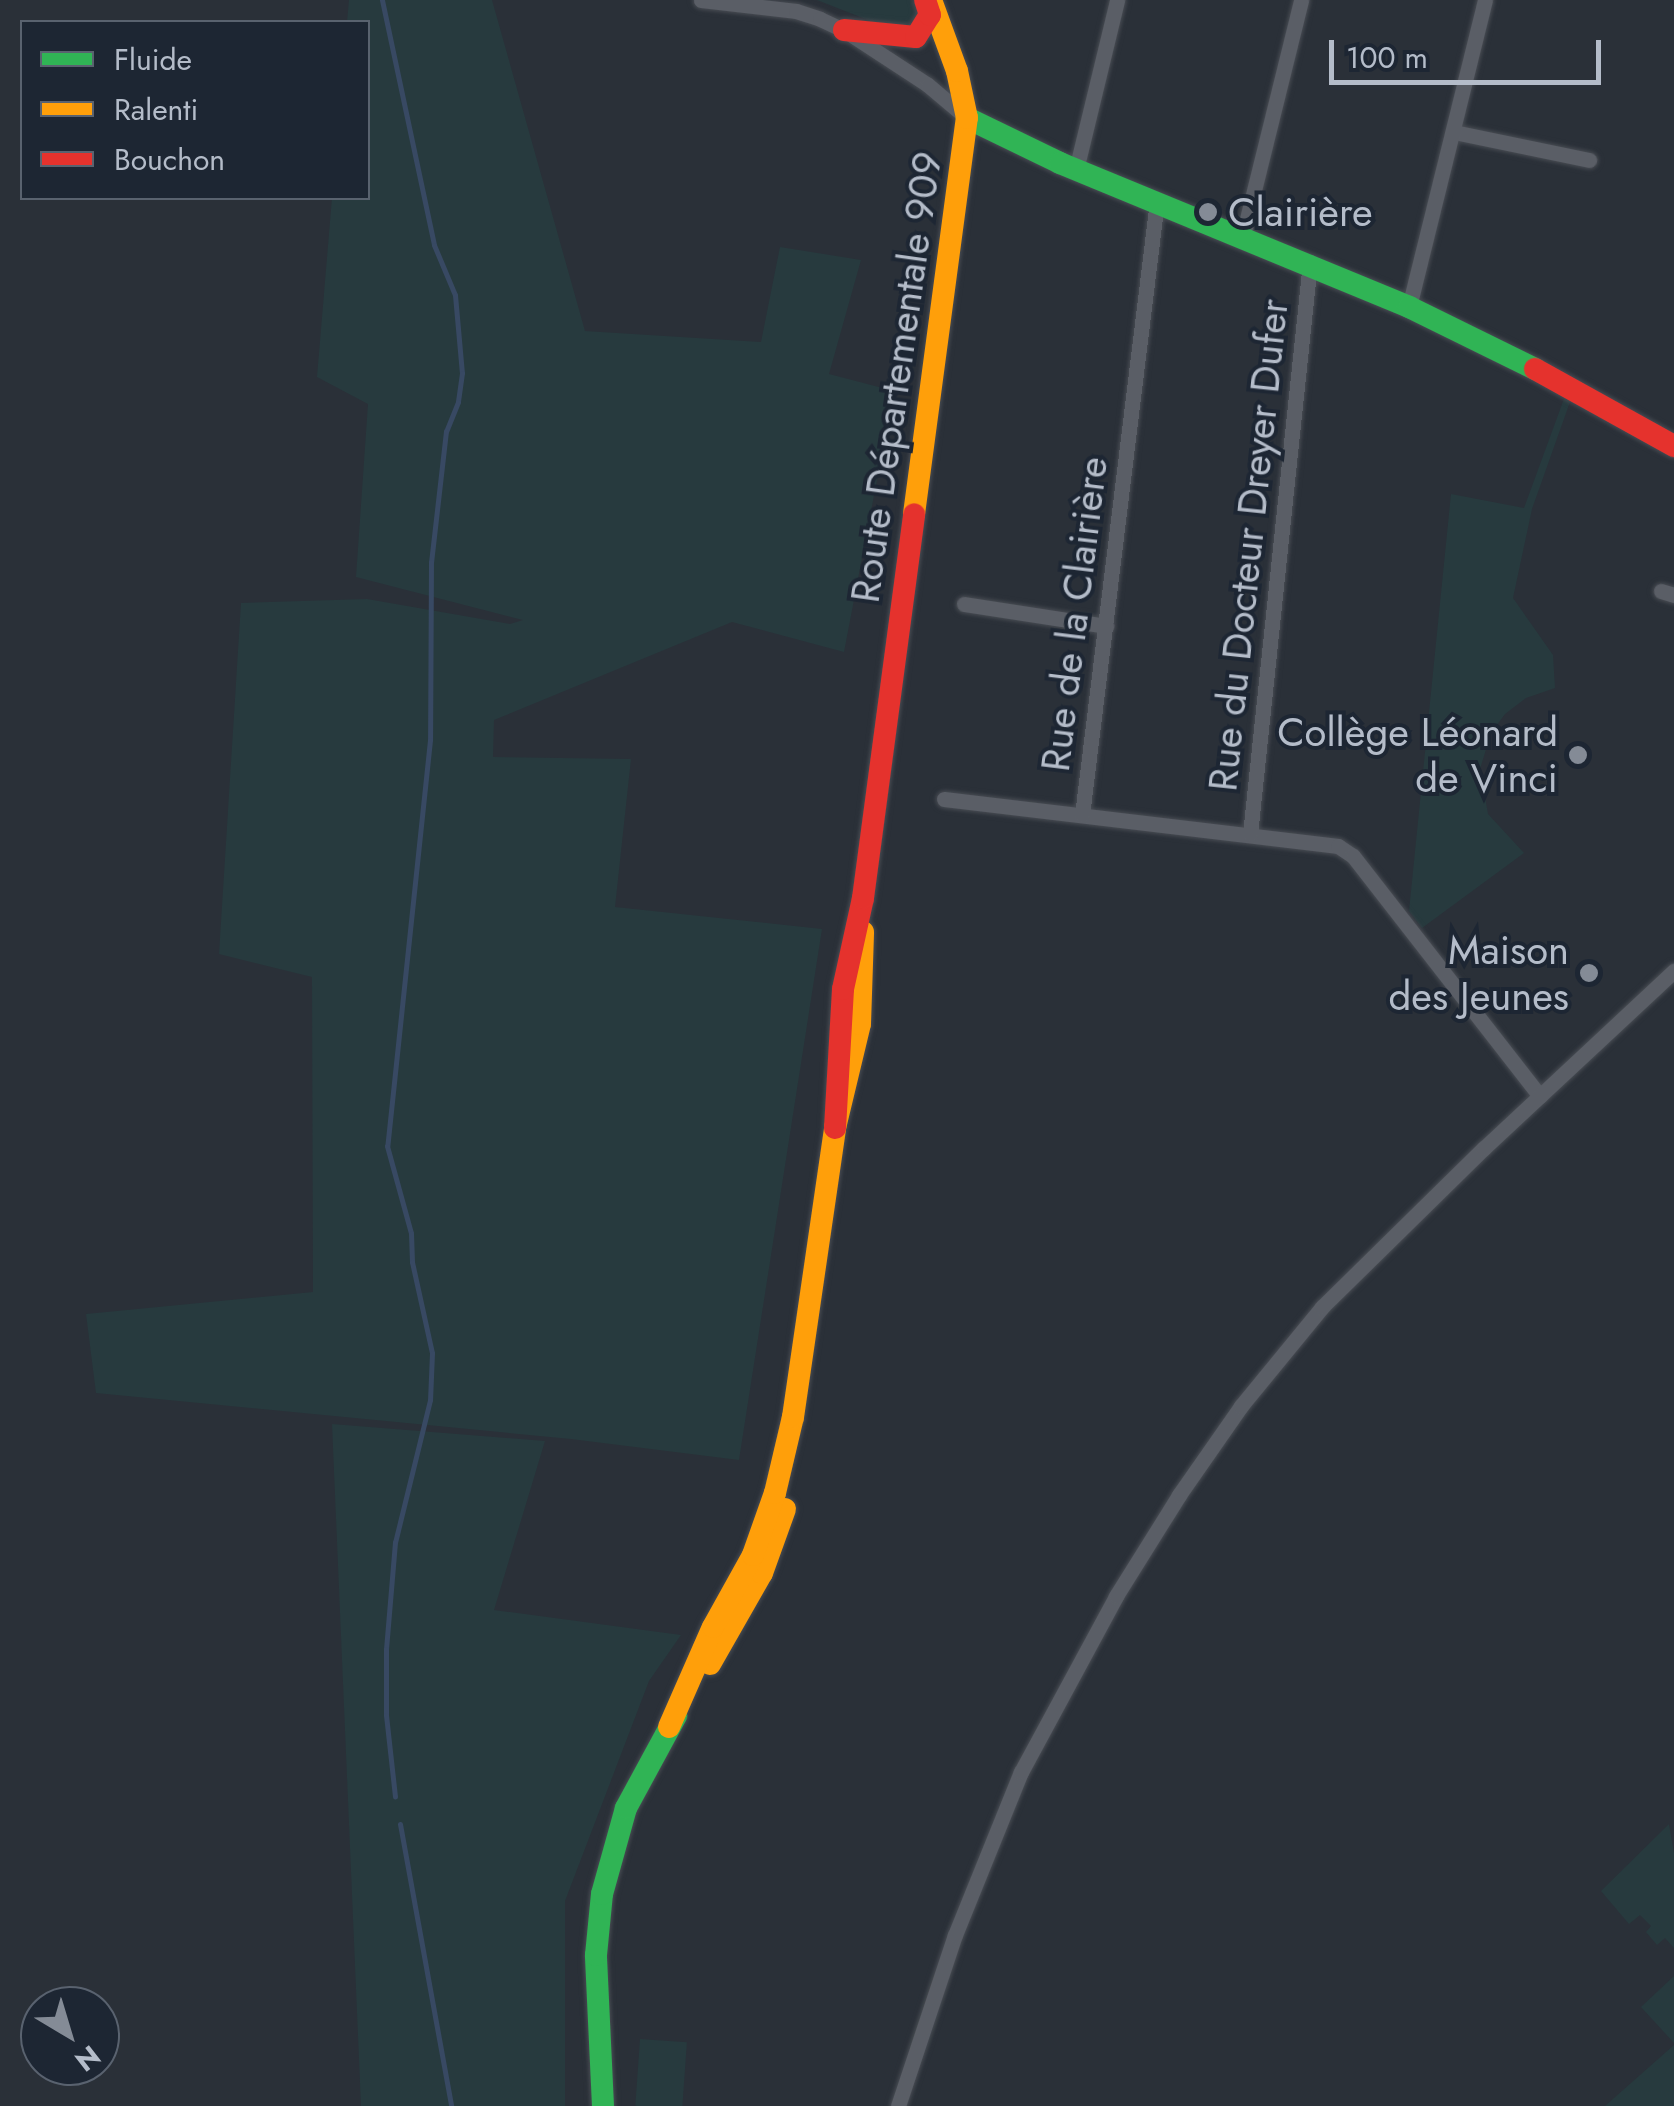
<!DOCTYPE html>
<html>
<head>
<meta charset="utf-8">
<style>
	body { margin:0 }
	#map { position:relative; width:1674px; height:2106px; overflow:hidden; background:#2a3038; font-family:Jost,sans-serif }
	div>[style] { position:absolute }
	.green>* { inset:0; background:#273a3e; transform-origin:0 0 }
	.stream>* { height:5px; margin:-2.5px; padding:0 2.5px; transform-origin:2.5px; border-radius:2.5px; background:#384963 }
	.roads { filter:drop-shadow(0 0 2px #484c53) drop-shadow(0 0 2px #484c53) }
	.street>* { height:15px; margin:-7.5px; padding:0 7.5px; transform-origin:7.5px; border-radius:7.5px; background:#5a5e66 }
	.fast>* { height:22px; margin:-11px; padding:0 11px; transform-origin:11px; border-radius:11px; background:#30b455 }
	.slow>* { height:22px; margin:-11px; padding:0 11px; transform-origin:11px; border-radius:11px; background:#ff9f0a }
	.jam>* { height:22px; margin:-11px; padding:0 11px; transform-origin:11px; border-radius:11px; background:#e5322d }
	.dots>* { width:28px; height:28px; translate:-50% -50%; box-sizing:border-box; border:5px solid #1d2633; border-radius:50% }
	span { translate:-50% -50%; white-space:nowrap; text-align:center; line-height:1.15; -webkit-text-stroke:8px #1d2633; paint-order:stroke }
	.poi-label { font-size:40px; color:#b4bcc9 }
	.left { translate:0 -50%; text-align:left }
	.right { translate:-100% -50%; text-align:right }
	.street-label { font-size:40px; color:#b4bcc9 }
	.legend { position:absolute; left:20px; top:20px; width:350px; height:180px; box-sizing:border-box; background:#1d2633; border:2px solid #59626f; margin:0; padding:12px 18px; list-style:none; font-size:30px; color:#b4bcc9 }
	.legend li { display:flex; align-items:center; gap:20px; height:50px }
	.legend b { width:50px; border:2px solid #59626f }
	.north { position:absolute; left:20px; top:1986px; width:100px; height:100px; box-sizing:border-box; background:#1d2633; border:2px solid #59626f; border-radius:50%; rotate:142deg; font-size:28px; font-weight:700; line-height:40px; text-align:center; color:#b4bcc9 }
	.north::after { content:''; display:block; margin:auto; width:35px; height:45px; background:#848b96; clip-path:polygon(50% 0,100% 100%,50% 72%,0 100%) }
	.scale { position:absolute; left:1329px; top:40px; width:272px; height:45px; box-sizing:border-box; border:5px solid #b4bcc9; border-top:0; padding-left:12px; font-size:30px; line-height:35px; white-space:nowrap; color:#b4bcc9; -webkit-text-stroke:8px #1d2633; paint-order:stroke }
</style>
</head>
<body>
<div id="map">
	<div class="green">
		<i style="clip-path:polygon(349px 0,492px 0,585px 331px,761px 342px,780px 247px,861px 260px,829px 374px,894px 391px,844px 652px,732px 622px,494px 720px,493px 757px,631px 759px,615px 907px,822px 929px,739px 1460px,571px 1439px,96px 1393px,86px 1314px,313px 1292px,312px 977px,219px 954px,241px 603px,367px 599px,510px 624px,523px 620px,356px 577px,368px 404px,317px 377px,332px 198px,368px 198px,368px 22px,347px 22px)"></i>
		<i style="clip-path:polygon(817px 0,912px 0,919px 16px,896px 31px)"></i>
		<i style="clip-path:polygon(1565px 396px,1571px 399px,1532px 509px,1513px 598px,1553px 655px,1555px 688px,1526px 698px,1505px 714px,1491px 733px,1480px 769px,1488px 814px,1524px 853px,1422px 928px,1409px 911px,1451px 494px,1524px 508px)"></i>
		<i style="clip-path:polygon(332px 1424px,545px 1441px,494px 1610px,681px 1635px,649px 1681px,565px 1901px,565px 2106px,361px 2106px)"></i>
		<i style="clip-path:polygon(1669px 1824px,1674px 1853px,1674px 1948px,1665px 1938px,1657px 1945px,1646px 1932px,1651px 1926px,1640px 1915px,1629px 1924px,1601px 1891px)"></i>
		<i style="clip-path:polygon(1674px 1976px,1674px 2043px,1641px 2007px)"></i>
		<i style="left:640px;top:2039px;width:47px;height:67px;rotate:4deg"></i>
		<i style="clip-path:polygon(1674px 2045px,1674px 2106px,1605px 2106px)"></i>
	</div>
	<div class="stream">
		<i style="left:382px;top:0;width:250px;rotate:78deg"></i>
		<i style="left:434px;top:245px;width:54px;rotate:67.2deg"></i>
		<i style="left:455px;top:295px;width:78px;rotate:84.9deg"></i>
		<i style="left:462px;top:373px;width:29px;rotate:98deg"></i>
		<i style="left:458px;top:402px;width:31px;rotate:112deg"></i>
		<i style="left:446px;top:431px;width:132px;rotate:96.5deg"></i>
		<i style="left:431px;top:562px;width:178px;rotate:90.3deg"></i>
		<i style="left:430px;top:740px;width:408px;rotate:96deg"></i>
		<i style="left:387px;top:1146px;width:90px;rotate:74.6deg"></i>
		<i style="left:411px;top:1233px;width:29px;rotate:88deg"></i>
		<i style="left:412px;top:1262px;width:93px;rotate:77.6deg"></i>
		<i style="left:432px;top:1353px;width:47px;rotate:92.4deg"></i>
		<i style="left:430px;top:1400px;width:146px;rotate:103.8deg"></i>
		<i style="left:395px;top:1542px;width:107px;rotate:94.8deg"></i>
		<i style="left:386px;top:1649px;width:66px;rotate:90deg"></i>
		<i style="left:386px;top:1715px;width:82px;rotate:83.7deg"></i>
		<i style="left:400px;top:1824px;width:287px;rotate:79.7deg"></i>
	</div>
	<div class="roads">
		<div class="street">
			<i style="left:701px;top:0;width:96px;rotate:6.6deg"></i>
			<i style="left:796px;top:11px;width:25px;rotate:18deg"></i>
			<i style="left:820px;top:19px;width:26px;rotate:25deg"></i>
			<i style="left:844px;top:30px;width:100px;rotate:33.2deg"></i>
			<i style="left:928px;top:85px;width:51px;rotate:40.2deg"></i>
			<i style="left:1454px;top:132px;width:138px;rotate:11.7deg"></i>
			<i style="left:1076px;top:170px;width:175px;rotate:-76.4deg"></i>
			<i style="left:1243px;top:235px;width:242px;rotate:-76.1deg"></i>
			<i style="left:1409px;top:307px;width:316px;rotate:-76.1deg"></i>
			<i style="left:1661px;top:591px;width:14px;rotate:17deg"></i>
			<i style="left:964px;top:604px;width:144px;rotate:8.8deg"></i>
			<i style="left:944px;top:799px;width:397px;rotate:6.8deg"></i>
			<i style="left:1338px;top:846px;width:18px;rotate:34deg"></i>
			<i style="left:1353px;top:856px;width:304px;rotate:52.1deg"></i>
			<i style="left:1082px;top:815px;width:619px;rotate:-83.04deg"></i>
			<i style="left:1250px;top:834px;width:575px;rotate:-84.01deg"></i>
			<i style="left:898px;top:2106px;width:180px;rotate:-71.6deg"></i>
			<i style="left:955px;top:1935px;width:176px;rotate:-68deg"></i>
			<i style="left:1021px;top:1772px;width:200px;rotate:-61.6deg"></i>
			<i style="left:1116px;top:1596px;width:119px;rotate:-58deg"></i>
			<i style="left:1179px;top:1495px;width:108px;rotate:-55.1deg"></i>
			<i style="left:1241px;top:1406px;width:128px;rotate:-50.7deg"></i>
			<i style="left:1322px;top:1307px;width:227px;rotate:-44.5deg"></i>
			<i style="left:1484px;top:1148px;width:260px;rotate:-43deg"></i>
		</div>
		<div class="fast">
			<i style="left:967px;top:118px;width:103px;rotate:25.8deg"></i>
			<i style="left:1060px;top:163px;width:378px;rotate:22.4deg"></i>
			<i style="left:1409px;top:307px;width:140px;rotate:26.2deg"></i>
			<i style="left:603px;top:2106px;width:151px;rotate:-92.7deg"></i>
			<i style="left:596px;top:1955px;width:61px;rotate:-84.4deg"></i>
			<i style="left:602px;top:1894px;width:89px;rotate:-74.4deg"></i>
			<i style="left:626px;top:1808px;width:105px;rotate:-61.5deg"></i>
		</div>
		<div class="slow">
			<i style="left:914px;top:514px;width:400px;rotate:-82.4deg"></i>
			<i style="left:967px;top:118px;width:48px;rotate:-102deg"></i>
			<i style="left:957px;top:71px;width:76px;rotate:-110.1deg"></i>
			<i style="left:710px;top:1664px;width:105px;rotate:-60.3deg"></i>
			<i style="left:762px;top:1573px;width:68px;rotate:-70.2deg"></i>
			<i style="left:669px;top:1727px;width:109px;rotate:-66.3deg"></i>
			<i style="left:713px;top:1627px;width:82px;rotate:-60.9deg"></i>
			<i style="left:753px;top:1555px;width:66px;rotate:-70.5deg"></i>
			<i style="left:775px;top:1493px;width:78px;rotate:-76.7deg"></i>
			<i style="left:793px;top:1417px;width:292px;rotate:-81.7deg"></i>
			<i style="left:835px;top:1128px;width:107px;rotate:-76.5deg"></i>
			<i style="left:860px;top:1024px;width:92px;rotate:-88.1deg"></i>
		</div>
		<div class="jam">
			<i style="left:844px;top:30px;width:72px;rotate:5.6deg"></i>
			<i style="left:916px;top:37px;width:26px;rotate:-58deg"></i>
			<i style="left:930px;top:15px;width:16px;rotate:-108deg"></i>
			<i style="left:1535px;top:369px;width:159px;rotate:29deg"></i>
			<i style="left:835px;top:1128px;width:139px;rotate:-86.7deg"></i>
			<i style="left:843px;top:989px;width:93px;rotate:-77.6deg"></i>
			<i style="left:863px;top:898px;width:387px;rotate:-82.4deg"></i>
		</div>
	</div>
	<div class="dots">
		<i style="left:1208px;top:212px;background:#848b96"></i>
		<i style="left:1578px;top:755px;background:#848b96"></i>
		<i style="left:1589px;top:973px;background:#848b96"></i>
	</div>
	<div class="poi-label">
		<span class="left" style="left:1228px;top:212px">Clairière</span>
		<span class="right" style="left:1558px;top:755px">Collège Léonard<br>de Vinci</span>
		<span class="right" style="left:1569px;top:973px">Maison<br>des Jeunes</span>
	</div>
	<div class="street-label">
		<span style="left:896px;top:377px;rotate:-82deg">Route Départementale 909</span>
		<span style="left:1248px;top:545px;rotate:-84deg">Rue du Docteur Dreyer Dufer</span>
		<span style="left:1074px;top:614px;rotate:-83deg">Rue de la Clairière</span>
	</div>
	<ul class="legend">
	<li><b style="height:12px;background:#30b455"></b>Fluide</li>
	<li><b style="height:12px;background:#ff9f0a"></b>Ralenti</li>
	<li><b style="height:12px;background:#e5322d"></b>Bouchon</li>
	</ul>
	<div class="north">N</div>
	<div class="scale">100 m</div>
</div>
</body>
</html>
